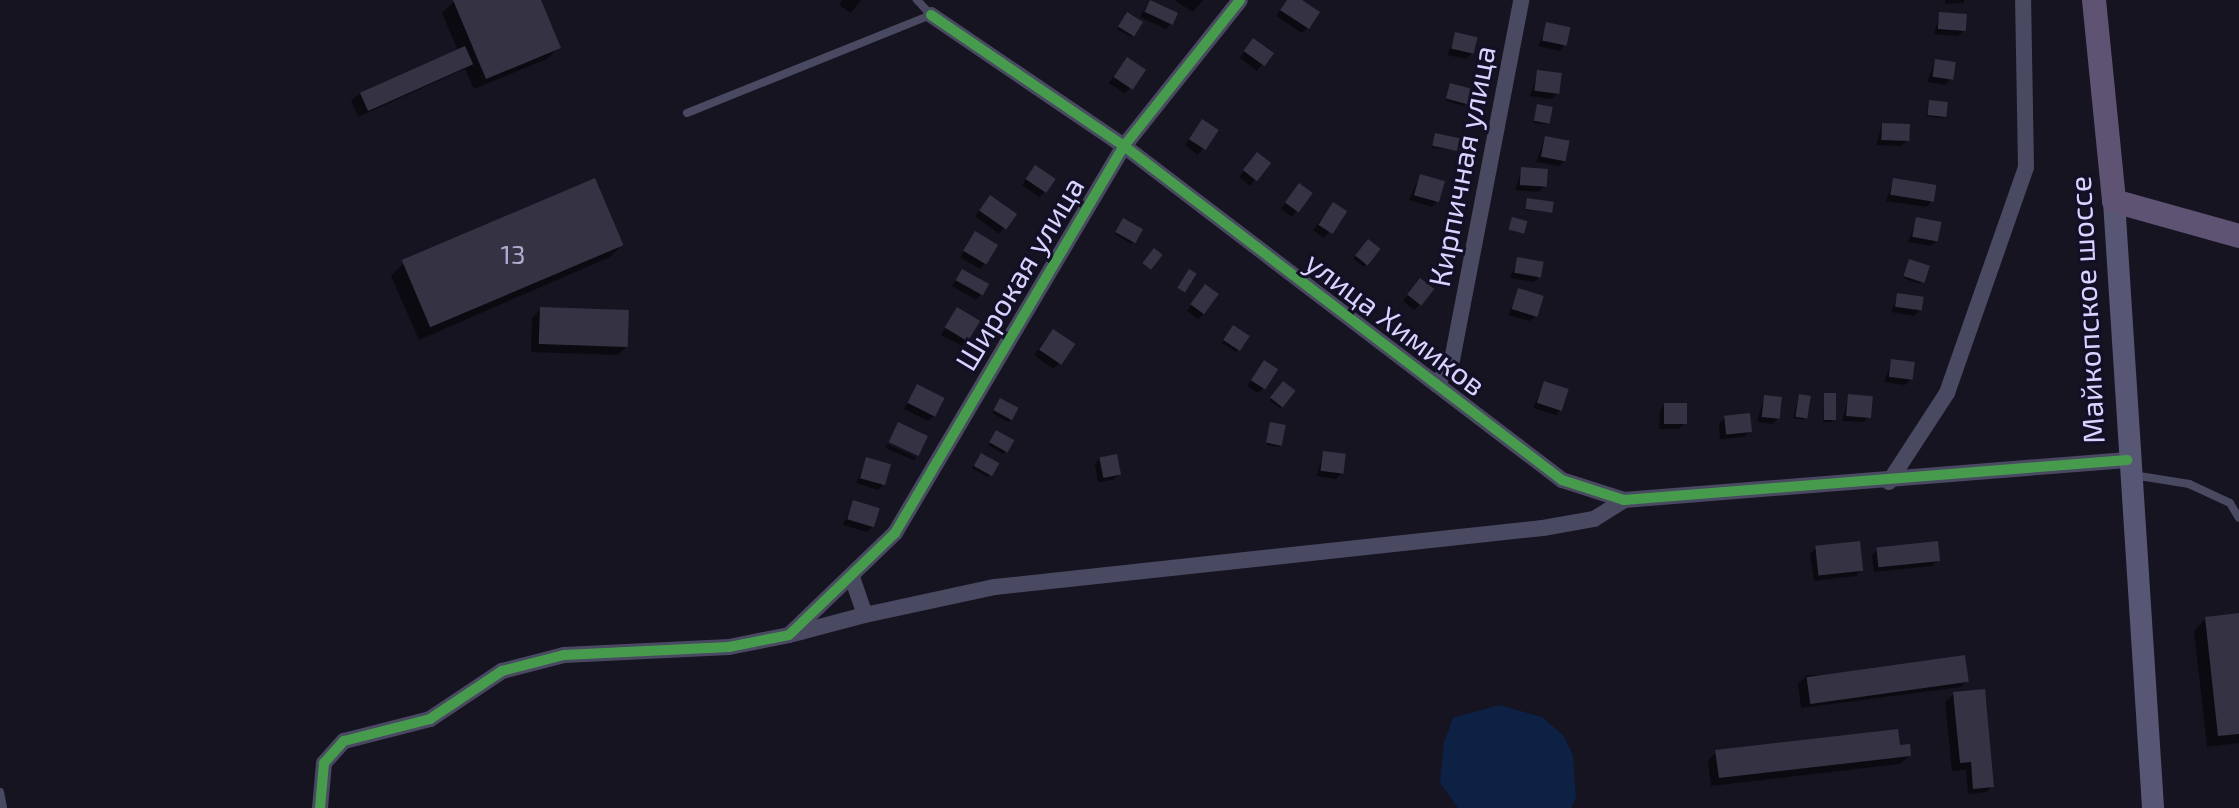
<!DOCTYPE html>
<html>
<head>
<meta charset="utf-8">
<style>
	body { margin:0 }
	#map { position:relative; width:2239px; height:808px; overflow:hidden; background:#161421; font-family:"Exo 2",sans-serif }
	div>[style] { position:absolute }
	.water>* { inset:0; background:#0d2144 }
	.shadow>* { inset:0; background:#0007; transform-origin:0 0 }
	.building>* { inset:0; background:#343243; transform-origin:0 0 }
	.lane>* { height:8px; margin:-4px; padding:0 4px; transform-origin:4px; border-radius:4px; background:#4a4962 }
	.street>* { height:16px; margin:-8px; padding:0 8px; transform-origin:8px; border-radius:8px; background:#4a4962 }
	.secondary>* { height:22px; margin:-11px; padding:0 11px; transform-origin:11px; border-radius:11px; background:#575674 }
	.primary>* { height:24px; margin:-12px; padding:0 12px; transform-origin:12px; border-radius:12px; background:#5e5373 }
	.cycleway>* { height:10px; margin:-5px; padding:0 5px; transform-origin:5px; border-radius:5px; background:#469c4c }
	span { translate:-50% -50%; white-space:nowrap; text-align:center; line-height:1.15; -webkit-text-stroke:6px #130f26; paint-order:stroke }
	.number-label { font-size:26px; color:#b0acd0 }
	.number-label span { -webkit-text-stroke-width:0 }
	.street-label { font-size:30px; color:#d9d4ff }
</style>
</head>
<body>
<div id="map">
	<div class="water">
		<i style="clip-path:polygon(1499px 705px,1542px 717px,1563px 735px,1573px 755px,1576px 798px,1571px 808px,1458px 808px,1440px 783px,1444px 742px,1453px 718px)"></i>
	</div>
	<div class="shadow">
		<i style="clip-path:polygon(456px 0,539px 0,559px 47px,547px 59px,474px 89px,465px 69px,358px 117px,351px 101px,360px 93px,458px 51px,442px 13px)"></i>
		<i style="clip-path:polygon(842px 0,861px 0,851px 13px,839px 5px)"></i>
		<i style="clip-path:polygon(1174px 0,1203px 0,1193px 12px)"></i>
		<i style="clip-path:polygon(1287px 0,1298px 0,1308px 28px,1302px 33px,1276px 16px)"></i>
		<i style="clip-path:polygon(1945px 0,1964px 0,1964px 3px,1945px 4px)"></i>
		<i style="clip-path:polygon(1149px 2px,1172px 23px,1166px 29px,1140px 17px)"></i>
		<i style="clip-path:polygon(1940px 14px,1964px 30px,1958px 36px,1934px 34px)"></i>
		<i style="clip-path:polygon(1125px 17px,1133px 35px,1131px 37px,1117px 29px)"></i>
		<i style="clip-path:polygon(1547px 24px,1565px 45px,1559px 51px,1538px 46px)"></i>
		<i style="clip-path:polygon(1456px 34px,1472px 53px,1466px 59px,1447px 55px)"></i>
		<i style="clip-path:polygon(1248px 46px,1271px 53px,1257px 71px,1240px 58px)"></i>
		<i style="clip-path:polygon(1935px 61px,1951px 79px,1945px 85px,1927px 82px)"></i>
		<i style="clip-path:polygon(1122px 65px,1143px 71px,1125px 94px,1109px 83px)"></i>
		<i style="clip-path:polygon(1538px 72px,1557px 94px,1551px 99px,1530px 96px)"></i>
		<i style="clip-path:polygon(1451px 85px,1466px 103px,1463px 106px,1445px 100px)"></i>
		<i style="clip-path:polygon(1929px 102px,1944px 116px,1942px 118px,1926px 116px)"></i>
		<i style="clip-path:polygon(1537px 106px,1549px 122px,1547px 124px,1533px 123px)"></i>
		<i style="clip-path:polygon(1882px 125px,1907px 141px,1901px 146px,1876px 145px)"></i>
		<i style="clip-path:polygon(1197px 127px,1216px 131px,1198px 155px,1185px 145px)"></i>
		<i style="clip-path:polygon(1436px 135px,1455px 150px,1432px 148px)"></i>
		<i style="clip-path:polygon(1545px 138px,1565px 161px,1559px 166px,1536px 162px)"></i>
		<i style="clip-path:polygon(1252px 160px,1268px 163px,1250px 186px,1239px 177px)"></i>
		<i style="clip-path:polygon(1522px 169px,1544px 187px,1538px 192px,1515px 190px)"></i>
		<i style="clip-path:polygon(1030px 173px,1045px 192px,1039px 197px,1022px 185px)"></i>
		<i style="clip-path:polygon(1420px 176px,1437px 201px,1432px 207px,1409px 200px)"></i>
		<i style="clip-path:polygon(594px 180px,622px 245px,610px 257px,419px 340px,391px 276px,403px 264px)"></i>
		<i style="clip-path:polygon(1894px 180px,1931px 202px,1926px 207px,1886px 201px)"></i>
		<i style="clip-path:polygon(1294px 191px,1310px 193px,1292px 217px,1281px 209px)"></i>
		<i style="clip-path:polygon(1528px 200px,1550px 212px,1525px 210px)"></i>
		<i style="clip-path:polygon(985px 203px,1004px 228px,999px 234px,975px 216px)"></i>
		<i style="clip-path:polygon(1328px 210px,1329px 232px,1324px 238px,1313px 230px)"></i>
		<i style="clip-path:polygon(1917px 219px,1937px 240px,1931px 246px,1908px 242px)"></i>
		<i style="clip-path:polygon(1121px 223px,1133px 242px,1131px 244px,1115px 234px)"></i>
		<i style="clip-path:polygon(976px 234px,985px 263px,980px 269px,960px 257px)"></i>
		<i style="left:1368px;top:241px;width:13px;height:23px;rotate:39deg"></i>
		<i style="clip-path:polygon(1518px 259px,1539px 277px,1534px 282px,1510px 278px)"></i>
		<i style="clip-path:polygon(1910px 261px,1922px 281px,1920px 284px,1903px 278px)"></i>
		<i style="clip-path:polygon(962px 271px,981px 294px,976px 300px,952px 286px)"></i>
		<i style="clip-path:polygon(1415px 286px,1420px 304px,1414px 310px,1403px 301px)"></i>
		<i style="clip-path:polygon(1519px 290px,1536px 316px,1530px 321px,1508px 315px)"></i>
		<i style="clip-path:polygon(1200px 293px,1204px 314px,1198px 319px,1187px 311px)"></i>
		<i style="clip-path:polygon(1898px 295px,1920px 310px,1914px 316px,1891px 312px)"></i>
		<i style="clip-path:polygon(541px 309px,627px 346px,618px 355px,531px 352px,532px 318px)"></i>
		<i style="clip-path:polygon(957px 310px,967px 340px,962px 346px,941px 335px)"></i>
		<i style="clip-path:polygon(1231px 329px,1238px 350px,1236px 352px,1222px 343px)"></i>
		<i style="clip-path:polygon(1047px 337px,1059px 363px,1053px 369px,1034px 355px)"></i>
		<i style="clip-path:polygon(1892px 361px,1911px 379px,1905px 385px,1884px 382px)"></i>
		<i style="clip-path:polygon(1264px 362px,1264px 388px,1258px 393px,1247px 386px)"></i>
		<i style="left:1283px;top:384px;width:13px;height:21px;rotate:39deg"></i>
		<i style="clip-path:polygon(1544px 384px,1561px 409px,1556px 415px,1533px 408px)"></i>
		<i style="clip-path:polygon(917px 387px,934px 416px,928px 421px,904px 409px)"></i>
		<i style="clip-path:polygon(1825px 395px,1834px 420px,1831px 422px,1823px 422px)"></i>
		<i style="clip-path:polygon(1799px 396px,1805px 418px,1802px 420px,1793px 418px)"></i>
		<i style="clip-path:polygon(1764px 397px,1778px 418px,1773px 424px,1757px 422px)"></i>
		<i style="clip-path:polygon(1849px 397px,1869px 417px,1863px 422px,1842px 421px)"></i>
		<i style="clip-path:polygon(998px 402px,1010px 420px,1008px 422px,992px 413px)"></i>
		<i style="clip-path:polygon(1665px 405px,1685px 423px,1679px 429px,1659px 429px,1660px 410px)"></i>
		<i style="clip-path:polygon(1725px 418px,1750px 431px,1744px 437px,1720px 439px,1719px 423px)"></i>
		<i style="clip-path:polygon(1271px 424px,1281px 444px,1279px 447px,1266px 445px)"></i>
		<i style="clip-path:polygon(994px 434px,1005px 452px,1003px 454px,988px 445px)"></i>
		<i style="left:887px;top:444px;width:32px;height:4px;rotate:24deg"></i>
		<i style="clip-path:polygon(1324px 453px,1342px 473px,1336px 479px,1316px 476px)"></i>
		<i style="clip-path:polygon(979px 458px,996px 464px,988px 477px,972px 468px)"></i>
		<i style="clip-path:polygon(1100px 458px,1119px 474px,1113px 480px,1098px 482px,1095px 464px)"></i>
		<i style="clip-path:polygon(867px 459px,884px 484px,878px 490px,856px 483px)"></i>
		<i style="clip-path:polygon(854px 502px,873px 526px,867px 532px,843px 525px)"></i>
		<i style="clip-path:polygon(1816px 548px,1861px 570px,1856px 576px,1814px 581px,1810px 554px)"></i>
		<i style="clip-path:polygon(1877px 550px,1938px 560px,1932px 566px,1874px 572px,1872px 555px)"></i>
		<i style="clip-path:polygon(2239px 615px,2239px 743px,2207px 747px,2194px 631px,2205px 619px)"></i>
		<i style="clip-path:polygon(1807px 675px,1967px 681px,1961px 687px,1801px 708px,1798px 684px)"></i>
		<i style="clip-path:polygon(1954px 694px,1992px 786px,1987px 792px,1968px 794px,1966px 770px,1952px 771px,1945px 702px)"></i>
		<i style="clip-path:polygon(1899px 748px,1909px 756px,1900px 764px,1711px 786px,1708px 761px,1716px 752px)"></i>
	</div>
	<div class="building">
		<i style="clip-path:polygon(453px 0,541px 0,561px 48px,486px 79px)"></i>
		<i style="left:1150px;top:0;width:31px;height:13px;rotate:25deg"></i>
		<i style="clip-path:polygon(1287px 0,1302px 0,1320px 12px,1309px 29px,1280px 10px)"></i>
		<i style="left:1127px;top:12px;width:19px;height:17px;rotate:32deg"></i>
		<i style="left:1939px;top:12px;width:28px;height:17px;rotate:4deg"></i>
		<i style="left:1546px;top:22px;width:25px;height:19px;rotate:12deg"></i>
		<i style="left:1455px;top:32px;width:23px;height:17px;rotate:13deg"></i>
		<i style="left:1253px;top:38px;width:26px;height:16px;rotate:36deg"></i>
		<i style="left:465px;top:46px;width:20px;height:115px;rotate:66deg"></i>
		<i style="left:1127px;top:57px;width:23px;height:24px;rotate:34deg"></i>
		<i style="left:1935px;top:59px;width:21px;height:18px;rotate:8deg"></i>
		<i style="left:1537px;top:70px;width:25px;height:21px;rotate:7deg"></i>
		<i style="left:1450px;top:83px;width:23px;height:16px;rotate:15deg"></i>
		<i style="left:1929px;top:100px;width:19px;height:15px;rotate:6deg"></i>
		<i style="left:1537px;top:104px;width:16px;height:17px;rotate:11deg"></i>
		<i style="left:1202px;top:119px;width:20px;height:24px;rotate:33deg"></i>
		<i style="left:1882px;top:123px;width:28px;height:17px;rotate:2deg"></i>
		<i style="left:1435px;top:133px;width:25px;height:13px;rotate:12deg"></i>
		<i style="left:1545px;top:136px;width:25px;height:21px;rotate:11deg"></i>
		<i style="left:1257px;top:152px;width:18px;height:23px;rotate:38deg"></i>
		<i style="left:1035px;top:165px;width:25px;height:17px;rotate:34deg"></i>
		<i style="left:1521px;top:167px;width:27px;height:18px;rotate:4deg"></i>
		<i style="left:1420px;top:174px;width:26px;height:22px;rotate:16deg"></i>
		<i style="left:595px;top:178px;width:73px;height:210px;rotate:67deg"></i>
		<i style="left:1893px;top:178px;width:44px;height:17px;rotate:9deg"></i>
		<i style="left:1299px;top:183px;width:17px;height:24px;rotate:36deg"></i>
		<i style="left:990px;top:195px;width:33px;height:19px;rotate:35deg"></i>
		<i style="left:1527px;top:198px;width:27px;height:11px;rotate:8deg"></i>
		<i style="left:1333px;top:202px;width:17px;height:27px;rotate:33deg"></i>
		<i style="left:1512px;top:217px;width:16px;height:13px;rotate:15deg"></i>
		<i style="left:1916px;top:217px;width:26px;height:20px;rotate:11deg"></i>
		<i style="left:1123px;top:218px;width:23px;height:16px;rotate:29deg"></i>
		<i style="left:975px;top:231px;width:27px;height:23px;rotate:31deg"></i>
		<i style="left:1368px;top:239px;width:16px;height:21px;rotate:38deg"></i>
		<i style="left:1154px;top:248px;width:11px;height:19px;rotate:38deg"></i>
		<i style="left:1517px;top:257px;width:27px;height:16px;rotate:10deg"></i>
		<i style="left:1909px;top:259px;width:22px;height:18px;rotate:18deg"></i>
		<i style="left:962px;top:269px;width:31px;height:13px;rotate:29deg"></i>
		<i style="left:1189px;top:269px;width:9px;height:22px;rotate:32deg"></i>
		<i style="left:1420px;top:278px;width:18px;height:21px;rotate:38deg"></i>
		<i style="left:1205px;top:284px;width:17px;height:25px;rotate:36deg"></i>
		<i style="left:1518px;top:288px;width:27px;height:22px;rotate:17deg"></i>
		<i style="left:1897px;top:293px;width:27px;height:14px;rotate:8deg"></i>
		<i style="left:540px;top:307px;width:89px;height:37px;rotate:2deg"></i>
		<i style="left:957px;top:307px;width:27px;height:24px;rotate:31deg"></i>
		<i style="left:1233px;top:325px;width:20px;height:18px;rotate:33deg"></i>
		<i style="left:1053px;top:329px;width:27px;height:25px;rotate:34deg"></i>
		<i style="left:1891px;top:359px;width:24px;height:18px;rotate:7deg"></i>
		<i style="left:1264px;top:360px;width:17px;height:24px;rotate:33deg"></i>
		<i style="left:1283px;top:381px;width:16px;height:21px;rotate:38deg"></i>
		<i style="left:1544px;top:381px;width:26px;height:23px;rotate:18deg"></i>
		<i style="left:917px;top:384px;width:31px;height:21px;rotate:27deg"></i>
		<i style="left:1824px;top:393px;width:12px;height:27px"></i>
		<i style="left:1799px;top:394px;width:12px;height:23px;rotate:9deg"></i>
		<i style="left:1848px;top:394px;width:25px;height:22px;rotate:5deg"></i>
		<i style="left:1764px;top:395px;width:18px;height:22px;rotate:6deg"></i>
		<i style="left:1000px;top:398px;width:21px;height:14px;rotate:28deg"></i>
		<i style="left:1664px;top:403px;width:23px;height:21px"></i>
		<i style="left:1750px;top:413px;width:19px;height:26px;rotate:84deg"></i>
		<i style="left:898px;top:422px;width:33px;height:22px;rotate:25deg"></i>
		<i style="left:1270px;top:422px;width:16px;height:21px;rotate:11deg"></i>
		<i style="left:996px;top:430px;width:21px;height:14px;rotate:29deg"></i>
		<i style="left:1323px;top:451px;width:23px;height:20px;rotate:7deg"></i>
		<i style="left:981px;top:453px;width:21px;height:15px;rotate:29deg"></i>
		<i style="left:1117px;top:454px;width:21px;height:18px;rotate:79deg"></i>
		<i style="left:866px;top:457px;width:26px;height:22px;rotate:16deg"></i>
		<i style="left:853px;top:500px;width:28px;height:20px;rotate:17deg"></i>
		<i style="left:1860px;top:541px;width:30px;height:45px;rotate:84deg"></i>
		<i style="left:1938px;top:541px;width:20px;height:62px;rotate:84deg"></i>
		<i style="clip-path:polygon(2239px 613px,2239px 734px,2218px 736px,2205px 617px)"></i>
		<i style="left:1965px;top:655px;width:27px;height:160px;rotate:82deg"></i>
		<i style="clip-path:polygon(1985px 689px,1994px 787px,1973px 789px,1971px 762px,1960px 763px,1953px 692px)"></i>
		<i style="clip-path:polygon(1898px 729px,1900px 745px,1910px 744px,1911px 756px,1719px 778px,1715px 750px)"></i>
	</div>
	<div class="lane">
		<i style="left:687px;top:113px;width:263px;rotate:-21.9deg"></i>
		<i style="left:931px;top:15px;width:21px;rotate:-133deg"></i>
		<i style="left:2133px;top:475px;width:57px;rotate:9.1deg"></i>
		<i style="left:2189px;top:484px;width:45px;rotate:24.9deg"></i>
		<i style="left:2230px;top:503px;width:17px;rotate:59deg"></i>
		<i style="left:0;top:792px;width:16px;rotate:79deg"></i>
	</div>
	<div class="street">
		<i style="left:931px;top:15px;width:233px;rotate:34.2deg"></i>
		<i style="left:1124px;top:146px;width:551px;rotate:37.33deg"></i>
		<i style="left:1562px;top:480px;width:65px;rotate:17.9deg"></i>
		<i style="left:1624px;top:500px;width:505px;rotate:-4.55deg"></i>
		<i style="left:1437px;top:385px;width:29px;rotate:-59deg"></i>
		<i style="left:1452px;top:360px;width:367px;rotate:-79.1deg"></i>
		<i style="left:1889px;top:482px;width:106px;rotate:-56.9deg"></i>
		<i style="left:1947px;top:393px;width:239px;rotate:-70.7deg"></i>
		<i style="left:2026px;top:167px;width:167px;rotate:-91deg"></i>
		<i style="left:852px;top:577px;width:40px;rotate:71.1deg"></i>
		<i style="left:865px;top:615px;width:133px;rotate:-12.2deg"></i>
		<i style="left:995px;top:587px;width:551px;rotate:-6.15deg"></i>
		<i style="left:1543px;top:528px;width:52px;rotate:-10deg"></i>
		<i style="left:1594px;top:519px;width:36px;rotate:-32deg"></i>
		<i style="left:793px;top:634px;width:74px;rotate:-14.8deg"></i>
		<i style="left:320px;top:808px;width:45px;rotate:-84.9deg"></i>
		<i style="left:324px;top:763px;width:30px;rotate:-48deg"></i>
		<i style="left:344px;top:741px;width:89px;rotate:-14.3deg"></i>
		<i style="left:430px;top:719px;width:87px;rotate:-33.7deg"></i>
		<i style="left:502px;top:671px;width:64px;rotate:-14.5deg"></i>
		<i style="left:564px;top:655px;width:165px;rotate:-2.8deg"></i>
		<i style="left:729px;top:647px;width:61px;rotate:-11.3deg"></i>
		<i style="left:789px;top:635px;width:147px;rotate:-43.9deg"></i>
		<i style="left:895px;top:533px;width:450px;rotate:-59.4deg"></i>
		<i style="left:1124px;top:146px;width:186px;rotate:-51.5deg"></i>
	</div>
	<div class="secondary">
		<i style="left:2114px;top:201px;width:608px;rotate:86.32deg"></i>
	</div>
	<div class="primary">
		<i style="left:2094px;top:0;width:202px;rotate:84.3deg"></i>
		<i style="left:2114px;top:201px;width:130px;rotate:15.6deg"></i>
	</div>
	<div class="cycleway">
		<i style="left:931px;top:15px;width:233px;rotate:34.2deg"></i>
		<i style="left:1124px;top:146px;width:551px;rotate:37.33deg"></i>
		<i style="left:1562px;top:480px;width:65px;rotate:17.9deg"></i>
		<i style="left:1624px;top:500px;width:505px;rotate:-4.55deg"></i>
		<i style="left:320px;top:808px;width:45px;rotate:-84.9deg"></i>
		<i style="left:324px;top:763px;width:30px;rotate:-48deg"></i>
		<i style="left:344px;top:741px;width:89px;rotate:-14.3deg"></i>
		<i style="left:430px;top:719px;width:87px;rotate:-33.7deg"></i>
		<i style="left:502px;top:671px;width:64px;rotate:-14.5deg"></i>
		<i style="left:564px;top:655px;width:165px;rotate:-2.8deg"></i>
		<i style="left:729px;top:647px;width:61px;rotate:-11.3deg"></i>
		<i style="left:789px;top:635px;width:147px;rotate:-43.9deg"></i>
		<i style="left:895px;top:533px;width:450px;rotate:-59.4deg"></i>
		<i style="left:1124px;top:146px;width:186px;rotate:-51.5deg"></i>
	</div>
	<div class="number-label">
		<span style="left:513px;top:254px">13</span>
	</div>
	<div class="street-label">
		<span style="left:1461px;top:166px;rotate:-79deg">Кирпичная улица</span>
		<span style="left:1019px;top:273px;rotate:-59deg">Широкая улица</span>
		<span style="left:2086px;top:310px;rotate:-93deg">Майкопское шоссе</span>
		<span style="left:1396px;top:323px;rotate:37deg">улица Химиков</span>
	</div>
</div>
</body>
</html>
